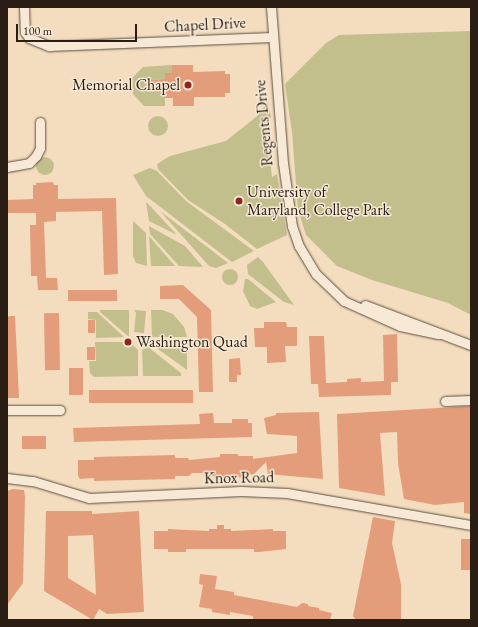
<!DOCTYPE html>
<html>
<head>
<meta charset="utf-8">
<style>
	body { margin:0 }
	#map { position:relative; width:478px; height:627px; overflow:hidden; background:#f3ddbe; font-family:"EB Garamond",serif }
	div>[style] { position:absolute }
	.green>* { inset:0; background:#c2bf8d }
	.round { border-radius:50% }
	.building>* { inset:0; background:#e49d7a; transform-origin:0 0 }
	.roads { filter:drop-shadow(0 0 1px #5c4d3e) drop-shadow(0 0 1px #5c4d3e) }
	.minor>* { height:9px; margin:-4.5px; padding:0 4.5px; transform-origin:4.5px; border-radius:4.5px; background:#f7e9d5 }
	.dots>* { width:11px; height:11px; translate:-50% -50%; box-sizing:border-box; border:2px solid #f7e9d5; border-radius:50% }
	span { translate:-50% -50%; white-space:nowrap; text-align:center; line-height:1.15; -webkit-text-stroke:3px #f7e9d5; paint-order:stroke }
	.street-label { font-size:16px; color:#2a1d13 }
	.poi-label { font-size:16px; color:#2a1d13 }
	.right { translate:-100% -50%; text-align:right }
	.left { translate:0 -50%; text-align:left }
	.frame { position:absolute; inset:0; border:8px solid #2a1d13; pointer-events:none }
	.scale { position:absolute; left:16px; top:24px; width:121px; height:18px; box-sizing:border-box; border:2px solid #2a1d13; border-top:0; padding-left:5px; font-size:12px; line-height:14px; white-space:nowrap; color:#2a1d13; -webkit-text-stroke:3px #f7e9d5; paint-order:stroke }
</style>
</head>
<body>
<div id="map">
	<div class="green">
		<i style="clip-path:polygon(471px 31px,471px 315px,448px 303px,372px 280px,337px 266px,306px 235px,298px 210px,292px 132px,285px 84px,326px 43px,339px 35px)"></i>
		<i style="clip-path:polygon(172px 65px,172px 73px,165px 73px,165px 79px,149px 80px,146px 83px,149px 92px,165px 92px,165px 106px,144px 106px,133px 94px,132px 78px,143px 67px)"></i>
		<i style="clip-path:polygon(268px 102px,271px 117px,266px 122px,272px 177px,277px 174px,287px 235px,257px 249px,225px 224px,188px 200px,158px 169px,157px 164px,170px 156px,226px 141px,256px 117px)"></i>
		<i class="round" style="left:148px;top:116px;width:20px;height:20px"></i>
		<i class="round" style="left:36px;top:157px;width:18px;height:18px"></i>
		<i style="clip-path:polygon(150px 168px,157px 171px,186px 201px,254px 251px,232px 262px,146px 196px,133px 175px)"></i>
		<i style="clip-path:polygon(146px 202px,152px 208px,177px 235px,149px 221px)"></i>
		<i style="clip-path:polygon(160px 211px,189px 233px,228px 263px,216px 268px,209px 266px)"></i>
		<i style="clip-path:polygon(133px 221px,146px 233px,147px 266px,136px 263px,133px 256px)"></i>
		<i style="clip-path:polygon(149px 226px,185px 246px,203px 267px,179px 266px,150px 234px)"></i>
		<i style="clip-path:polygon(149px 236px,175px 266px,151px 266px)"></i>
		<i style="clip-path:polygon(258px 257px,263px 262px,294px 305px,284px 302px,248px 274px,247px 265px)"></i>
		<i class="round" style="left:222px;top:269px;width:16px;height:16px"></i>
		<i style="clip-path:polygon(245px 279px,248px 279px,276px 302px,257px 309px,250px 306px,243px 291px)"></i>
		<i style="clip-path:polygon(100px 310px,129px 310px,129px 337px,100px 312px)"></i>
		<i style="clip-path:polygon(134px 310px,146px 311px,144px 333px,134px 332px,136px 313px)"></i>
		<i style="clip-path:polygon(151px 310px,162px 310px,173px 314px,184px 327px,187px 337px,152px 337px)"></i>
		<i style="clip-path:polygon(88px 312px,97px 312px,124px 337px,96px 338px,96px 320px,88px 319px)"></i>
		<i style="clip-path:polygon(152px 341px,187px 341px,187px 370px,151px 344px)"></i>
		<i style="clip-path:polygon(95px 342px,129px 342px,138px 350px,138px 376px,94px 377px,90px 373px,89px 361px,96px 361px)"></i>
		<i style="clip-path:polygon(148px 347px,181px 373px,181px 376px,143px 376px,142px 350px)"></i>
	</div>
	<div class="building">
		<i style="clip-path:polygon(172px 65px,193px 65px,193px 72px,225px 71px,225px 74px,230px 74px,230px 93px,225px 93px,225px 97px,194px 97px,194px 106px,173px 106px,173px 98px,165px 98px,165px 92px,149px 92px,146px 83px,149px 80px,165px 79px,165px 73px,172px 73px)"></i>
		<i style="clip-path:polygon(53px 182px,54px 185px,58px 185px,58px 199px,116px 198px,118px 274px,104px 275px,102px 211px,56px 212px,56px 221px,44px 222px,46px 278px,57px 278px,58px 290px,38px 290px,37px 276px,31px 276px,30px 225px,36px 225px,36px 213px,7px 213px,7px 200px,33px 199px,33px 185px,36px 185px,36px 183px)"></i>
		<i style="clip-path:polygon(183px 285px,211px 310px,213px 392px,199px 392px,197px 317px,179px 299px,160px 299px,160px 286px)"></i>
		<i style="left:68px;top:290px;width:49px;height:11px"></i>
		<i style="left:59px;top:313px;width:57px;height:15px;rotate:89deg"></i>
		<i style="clip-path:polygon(10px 316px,15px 316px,19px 398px,7px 398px,7px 317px)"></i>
		<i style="left:88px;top:320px;width:7px;height:13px"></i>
		<i style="clip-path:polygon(264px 322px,286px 322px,287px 327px,297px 327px,297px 346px,285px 346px,286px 362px,267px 363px,267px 347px,255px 347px,254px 328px,264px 328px)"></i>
		<i style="clip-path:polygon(397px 334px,398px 382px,391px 382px,391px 395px,319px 397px,318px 384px,311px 384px,309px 336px,324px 336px,326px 383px,347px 382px,347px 379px,361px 378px,361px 382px,384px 381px,383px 335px)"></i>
		<i style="left:87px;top:347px;width:8px;height:13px"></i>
		<i style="clip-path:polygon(240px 358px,241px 375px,237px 375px,237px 382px,229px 382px,229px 359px)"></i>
		<i style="left:69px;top:368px;width:14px;height:27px"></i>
		<i style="left:193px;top:390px;width:13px;height:104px;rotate:90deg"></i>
		<i style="clip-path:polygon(471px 406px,471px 514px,464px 513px,464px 502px,435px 505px,404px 499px,398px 463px,397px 432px,380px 433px,385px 496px,339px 488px,337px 414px)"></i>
		<i style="clip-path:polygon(319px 412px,323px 479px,268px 474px,266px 462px,254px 474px,245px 475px,245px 477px,214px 478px,214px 476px,204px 476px,204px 473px,192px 473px,189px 476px,175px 476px,175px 479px,94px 481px,94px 478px,80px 479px,78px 476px,78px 460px,94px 460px,94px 457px,175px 455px,175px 458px,188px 458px,189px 460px,220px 457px,220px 454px,238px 454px,238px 456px,253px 456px,253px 459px,297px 453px,297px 436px,267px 434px,264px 418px,276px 415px,276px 413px)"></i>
		<i style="clip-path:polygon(213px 413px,214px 423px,232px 423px,232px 419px,248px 419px,248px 423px,252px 423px,252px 437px,74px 442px,73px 428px,200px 424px,199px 414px)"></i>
		<i style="left:46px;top:436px;width:13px;height:24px;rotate:90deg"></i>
		<i style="clip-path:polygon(13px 489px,24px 490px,25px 497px,23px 583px,7px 605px,7px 491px)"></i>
		<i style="clip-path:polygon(evenodd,46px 511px,92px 511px,92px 514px,139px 511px,144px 612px,107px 614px,99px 609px,93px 620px,44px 591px,46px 511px,93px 535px,96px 595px,68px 578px,68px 536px,93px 535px)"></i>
		<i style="clip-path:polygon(373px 517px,395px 521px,392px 543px,401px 584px,401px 620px,356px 620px,353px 616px)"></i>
		<i style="clip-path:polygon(217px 525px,224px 525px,224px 529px,231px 529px,231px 531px,273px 529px,273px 531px,286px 531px,286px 549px,259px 552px,254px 552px,254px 549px,186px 549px,186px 552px,168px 552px,168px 549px,154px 549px,154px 531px,168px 531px,168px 529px,209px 531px,209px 529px,217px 529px)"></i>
		<i style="left:461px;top:539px;width:10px;height:31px"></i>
		<i style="clip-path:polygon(200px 574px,217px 576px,215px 589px,234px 592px,234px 595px,297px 607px,302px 603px,308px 604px,308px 606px,319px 608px,319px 610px,332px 613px,330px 620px,258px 620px,253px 619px,253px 616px,230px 612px,230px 615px,212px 612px,212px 609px,199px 607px,203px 585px,199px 584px)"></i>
	</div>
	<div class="roads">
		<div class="minor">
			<i style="left:24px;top:7px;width:25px;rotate:88deg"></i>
			<i style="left:25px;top:32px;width:7px;rotate:56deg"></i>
			<i style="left:29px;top:38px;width:22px;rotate:22deg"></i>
			<i style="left:49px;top:46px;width:223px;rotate:-2.3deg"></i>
			<i style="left:271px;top:7px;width:156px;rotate:85.6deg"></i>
			<i style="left:283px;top:163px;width:64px;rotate:81.9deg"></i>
			<i style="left:292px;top:226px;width:21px;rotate:71deg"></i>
			<i style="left:299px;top:246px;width:33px;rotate:59deg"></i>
			<i style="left:316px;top:274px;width:39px;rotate:44deg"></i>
			<i style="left:344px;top:301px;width:61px;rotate:24.1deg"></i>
			<i style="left:400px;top:326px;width:39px;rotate:12deg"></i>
			<i style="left:7px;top:167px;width:22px;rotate:-10deg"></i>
			<i style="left:29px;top:163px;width:10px;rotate:-45deg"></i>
			<i style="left:36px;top:156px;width:9px;rotate:-63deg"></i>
			<i style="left:40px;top:148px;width:26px;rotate:-90deg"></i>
			<i style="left:365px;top:305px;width:113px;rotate:20.7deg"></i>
			<i style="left:445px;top:401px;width:26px;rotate:-2deg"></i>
			<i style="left:7px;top:410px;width:53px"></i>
			<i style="left:7px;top:478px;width:26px;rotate:7deg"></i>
			<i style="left:33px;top:481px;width:59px;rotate:16.9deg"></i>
			<i style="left:89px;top:498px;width:152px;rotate:-2.6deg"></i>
			<i style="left:241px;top:491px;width:46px;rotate:2.5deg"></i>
			<i style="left:287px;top:493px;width:187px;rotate:9.9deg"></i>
		</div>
	</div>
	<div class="dots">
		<i style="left:188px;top:85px;background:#8f2418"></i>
		<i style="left:239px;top:201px;background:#8f2418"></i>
		<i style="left:128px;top:342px;background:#8f2418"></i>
	</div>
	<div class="street-label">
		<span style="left:205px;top:25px;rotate:-3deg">Chapel Drive</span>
		<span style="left:264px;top:123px;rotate:-95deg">Regents Drive</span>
		<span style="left:239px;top:478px;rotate:-1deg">Knox Road</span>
	</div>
	<div class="poi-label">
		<span class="right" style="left:180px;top:85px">Memorial Chapel</span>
		<span class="left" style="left:247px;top:201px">University of<br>Maryland, College Park</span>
		<span class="left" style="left:136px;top:342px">Washington Quad</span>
	</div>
	<div class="frame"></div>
	<div class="scale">100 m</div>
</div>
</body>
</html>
